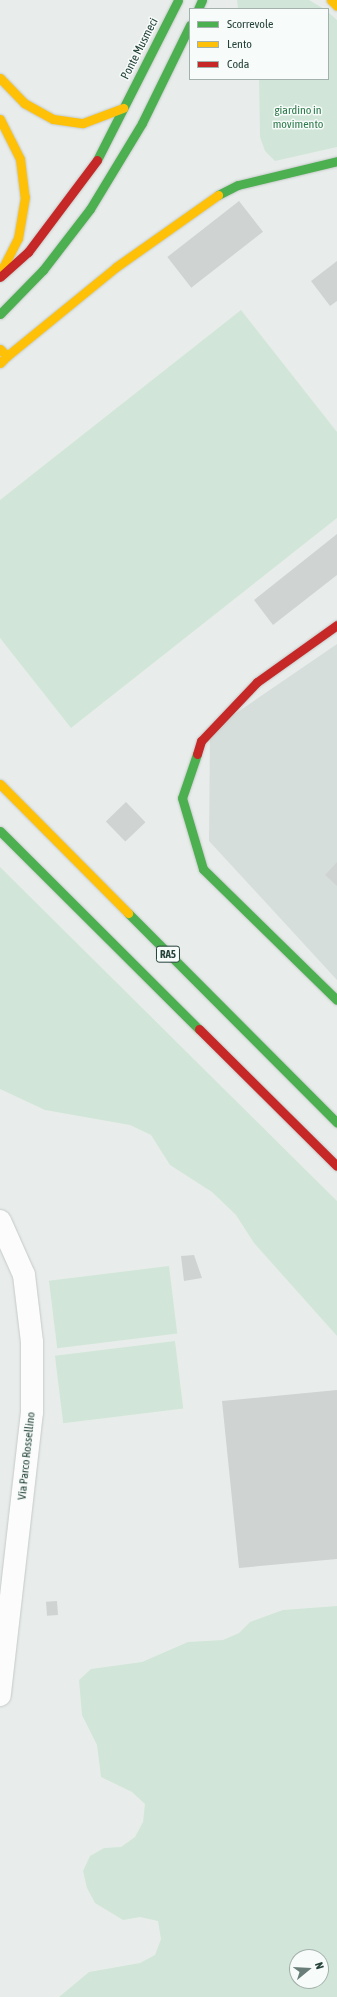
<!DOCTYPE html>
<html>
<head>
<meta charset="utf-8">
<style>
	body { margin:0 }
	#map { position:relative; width:337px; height:1997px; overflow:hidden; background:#e8edeb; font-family:"Asap Condensed",sans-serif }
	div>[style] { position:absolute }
	.built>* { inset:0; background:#d6dedb }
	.green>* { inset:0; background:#d1e6d8; transform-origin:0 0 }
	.building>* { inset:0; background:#cfd4d2; transform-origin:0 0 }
	.roads { filter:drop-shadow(0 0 1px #c5cac8) drop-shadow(0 0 1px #c5cac8) }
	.street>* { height:22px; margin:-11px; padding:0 11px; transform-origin:11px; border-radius:11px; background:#fcfcfc }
	.fast>* { height:9px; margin:-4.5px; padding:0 4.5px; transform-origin:4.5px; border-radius:4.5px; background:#4caf50 }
	.slow>* { height:9px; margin:-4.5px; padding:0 4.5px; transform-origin:4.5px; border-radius:4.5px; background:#ffc107 }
	.jam>* { height:9px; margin:-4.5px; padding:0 4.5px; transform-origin:4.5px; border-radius:4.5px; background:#c62828 }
	span { translate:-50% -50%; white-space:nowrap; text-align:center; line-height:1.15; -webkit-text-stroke:3px #f7fbf9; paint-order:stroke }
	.shield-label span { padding:1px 3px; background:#f7fbf9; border:1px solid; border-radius:3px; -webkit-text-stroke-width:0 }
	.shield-label { font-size:11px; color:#24423a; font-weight:700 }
	.street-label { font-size:12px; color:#24423a }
	.park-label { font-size:12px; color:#2d7a4b }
	.legend { position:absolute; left:189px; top:8px; width:140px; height:72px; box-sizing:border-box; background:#f7fbf9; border:1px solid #a3b1ad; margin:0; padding:5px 7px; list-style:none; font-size:12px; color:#24423a }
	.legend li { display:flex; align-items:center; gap:8px; height:20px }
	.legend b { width:20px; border:1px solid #a3b1ad }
	.north { position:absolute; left:289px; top:1949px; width:40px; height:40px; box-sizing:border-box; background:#f7fbf9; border:1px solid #a3b1ad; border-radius:50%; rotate:72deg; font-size:11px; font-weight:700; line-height:16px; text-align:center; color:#24423a }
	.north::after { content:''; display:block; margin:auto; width:14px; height:18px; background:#697e78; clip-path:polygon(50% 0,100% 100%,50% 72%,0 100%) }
</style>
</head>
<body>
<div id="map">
	<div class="built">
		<i style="clip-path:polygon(337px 644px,337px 980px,209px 841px,210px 731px)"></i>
	</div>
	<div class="green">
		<i style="clip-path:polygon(237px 0,309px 0,324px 9px,238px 9px)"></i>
		<i style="clip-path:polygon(328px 12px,337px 20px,337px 147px,275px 161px,265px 151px,260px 137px,259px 79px,328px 79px)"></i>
		<i style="clip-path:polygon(241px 310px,337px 432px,337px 518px,71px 728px,0 638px,0 500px)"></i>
		<i style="clip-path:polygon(0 867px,337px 1201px,337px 1336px,254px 1243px,236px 1215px,212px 1192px,170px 1165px,151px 1135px,130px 1125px,45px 1110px,0 1089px)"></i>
		<i style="left:169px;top:1266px;width:68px;height:121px;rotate:83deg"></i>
		<i style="left:175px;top:1341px;width:68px;height:121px;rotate:83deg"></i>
		<i style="clip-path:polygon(evenodd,337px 1606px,337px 1997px,59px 1997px,89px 1972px,140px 1963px,155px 1955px,161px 1939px,158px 1921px,140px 1917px,123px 1920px,95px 1903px,87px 1888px,83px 1871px,90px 1856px,104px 1848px,121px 1847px,135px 1837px,143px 1822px,145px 1804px,132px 1792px,101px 1777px,97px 1745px,82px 1715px,79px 1680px,91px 1669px,142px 1662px,188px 1642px,223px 1640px,239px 1633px,250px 1622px,283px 1610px,337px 1606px,297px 1957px,321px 1957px,321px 1981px,297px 1981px,297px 1957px)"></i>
	</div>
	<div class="building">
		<i style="left:239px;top:201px;width:39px;height:91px;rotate:52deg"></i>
		<i style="clip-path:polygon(337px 261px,337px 301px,330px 306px,311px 281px)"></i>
		<i style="clip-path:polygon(337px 534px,337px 575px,273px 625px,254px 600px)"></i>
		<i style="left:126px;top:802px;width:28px;height:28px;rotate:46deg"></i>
		<i style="clip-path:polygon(337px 862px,337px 886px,325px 875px)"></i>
		<i style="clip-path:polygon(194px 1255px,202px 1278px,184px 1281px,181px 1256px)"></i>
		<i style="clip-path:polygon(337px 1390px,337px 1559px,239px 1568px,222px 1401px)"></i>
		<i style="left:57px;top:1601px;width:14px;height:11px;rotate:86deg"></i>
	</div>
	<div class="roads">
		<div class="street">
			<i style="left:0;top:1221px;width:59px;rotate:66deg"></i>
			<i style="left:24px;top:1275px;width:67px;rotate:83.2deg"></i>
			<i style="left:32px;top:1342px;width:70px;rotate:90deg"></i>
			<i style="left:32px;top:1412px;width:285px;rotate:96.5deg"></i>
		</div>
		<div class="fast">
			<i style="left:198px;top:9px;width:10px;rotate:-66deg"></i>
			<i style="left:97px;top:160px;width:179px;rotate:-63.1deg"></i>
			<i style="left:218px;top:195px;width:22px;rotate:-27deg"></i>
			<i style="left:238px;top:185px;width:102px;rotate:-13.6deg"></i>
			<i style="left:0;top:314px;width:62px;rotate:-45.7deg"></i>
			<i style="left:43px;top:270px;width:77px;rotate:-52.4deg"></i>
			<i style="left:90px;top:209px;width:100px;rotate:-58.8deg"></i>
			<i style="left:142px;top:123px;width:109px;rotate:-63.9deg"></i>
			<i style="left:197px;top:754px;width:46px;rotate:108.8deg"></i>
			<i style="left:182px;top:798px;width:74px;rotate:73.5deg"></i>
			<i style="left:203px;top:869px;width:187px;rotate:44.4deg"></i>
			<i style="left:0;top:831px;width:281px;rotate:44.9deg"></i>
			<i style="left:128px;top:913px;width:296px;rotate:45.1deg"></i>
		</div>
		<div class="slow">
			<i style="left:331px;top:0;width:8px;rotate:45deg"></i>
			<i style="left:0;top:78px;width:35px;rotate:46deg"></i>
			<i style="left:24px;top:103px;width:33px;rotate:29deg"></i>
			<i style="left:53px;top:119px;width:30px;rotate:8deg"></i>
			<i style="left:83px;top:123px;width:43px;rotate:-20.6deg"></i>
			<i style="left:0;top:119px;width:45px;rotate:63.4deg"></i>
			<i style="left:20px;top:159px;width:38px;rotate:83deg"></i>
			<i style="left:25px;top:197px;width:42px;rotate:99.7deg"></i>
			<i style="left:18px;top:238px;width:34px;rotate:117deg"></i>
			<i style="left:0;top:349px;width:10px;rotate:45deg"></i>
			<i style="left:7px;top:356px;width:141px;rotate:-39.2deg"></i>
			<i style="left:116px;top:267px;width:125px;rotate:-35.2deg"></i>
			<i style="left:0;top:363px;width:10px;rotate:-45deg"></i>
			<i style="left:0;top:784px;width:182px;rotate:45.2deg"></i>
		</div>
		<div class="jam">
			<i style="left:0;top:277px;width:38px;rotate:-42deg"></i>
			<i style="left:28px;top:252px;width:115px;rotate:-53.1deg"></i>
			<i style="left:197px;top:754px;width:14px;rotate:-73deg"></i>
			<i style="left:201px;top:741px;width:81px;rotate:-46.5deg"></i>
			<i style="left:257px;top:682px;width:98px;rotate:-35.5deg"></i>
			<i style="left:199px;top:1029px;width:194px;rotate:44.8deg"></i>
		</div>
	</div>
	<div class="shield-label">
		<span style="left:168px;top:954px">RA5</span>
	</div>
	<div class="street-label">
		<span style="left:140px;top:49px;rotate:-63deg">Ponte Musmeci</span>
		<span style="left:27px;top:1456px;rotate:-84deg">Via Parco Rossellino</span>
	</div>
	<div class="park-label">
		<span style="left:298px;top:118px">giardino in<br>movimento</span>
	</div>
	<ul class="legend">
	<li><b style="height:5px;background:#4caf50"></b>Scorrevole</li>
	<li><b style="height:5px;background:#ffc107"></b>Lento</li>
	<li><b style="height:5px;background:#c62828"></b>Coda</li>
	</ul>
	<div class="north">N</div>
</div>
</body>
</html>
